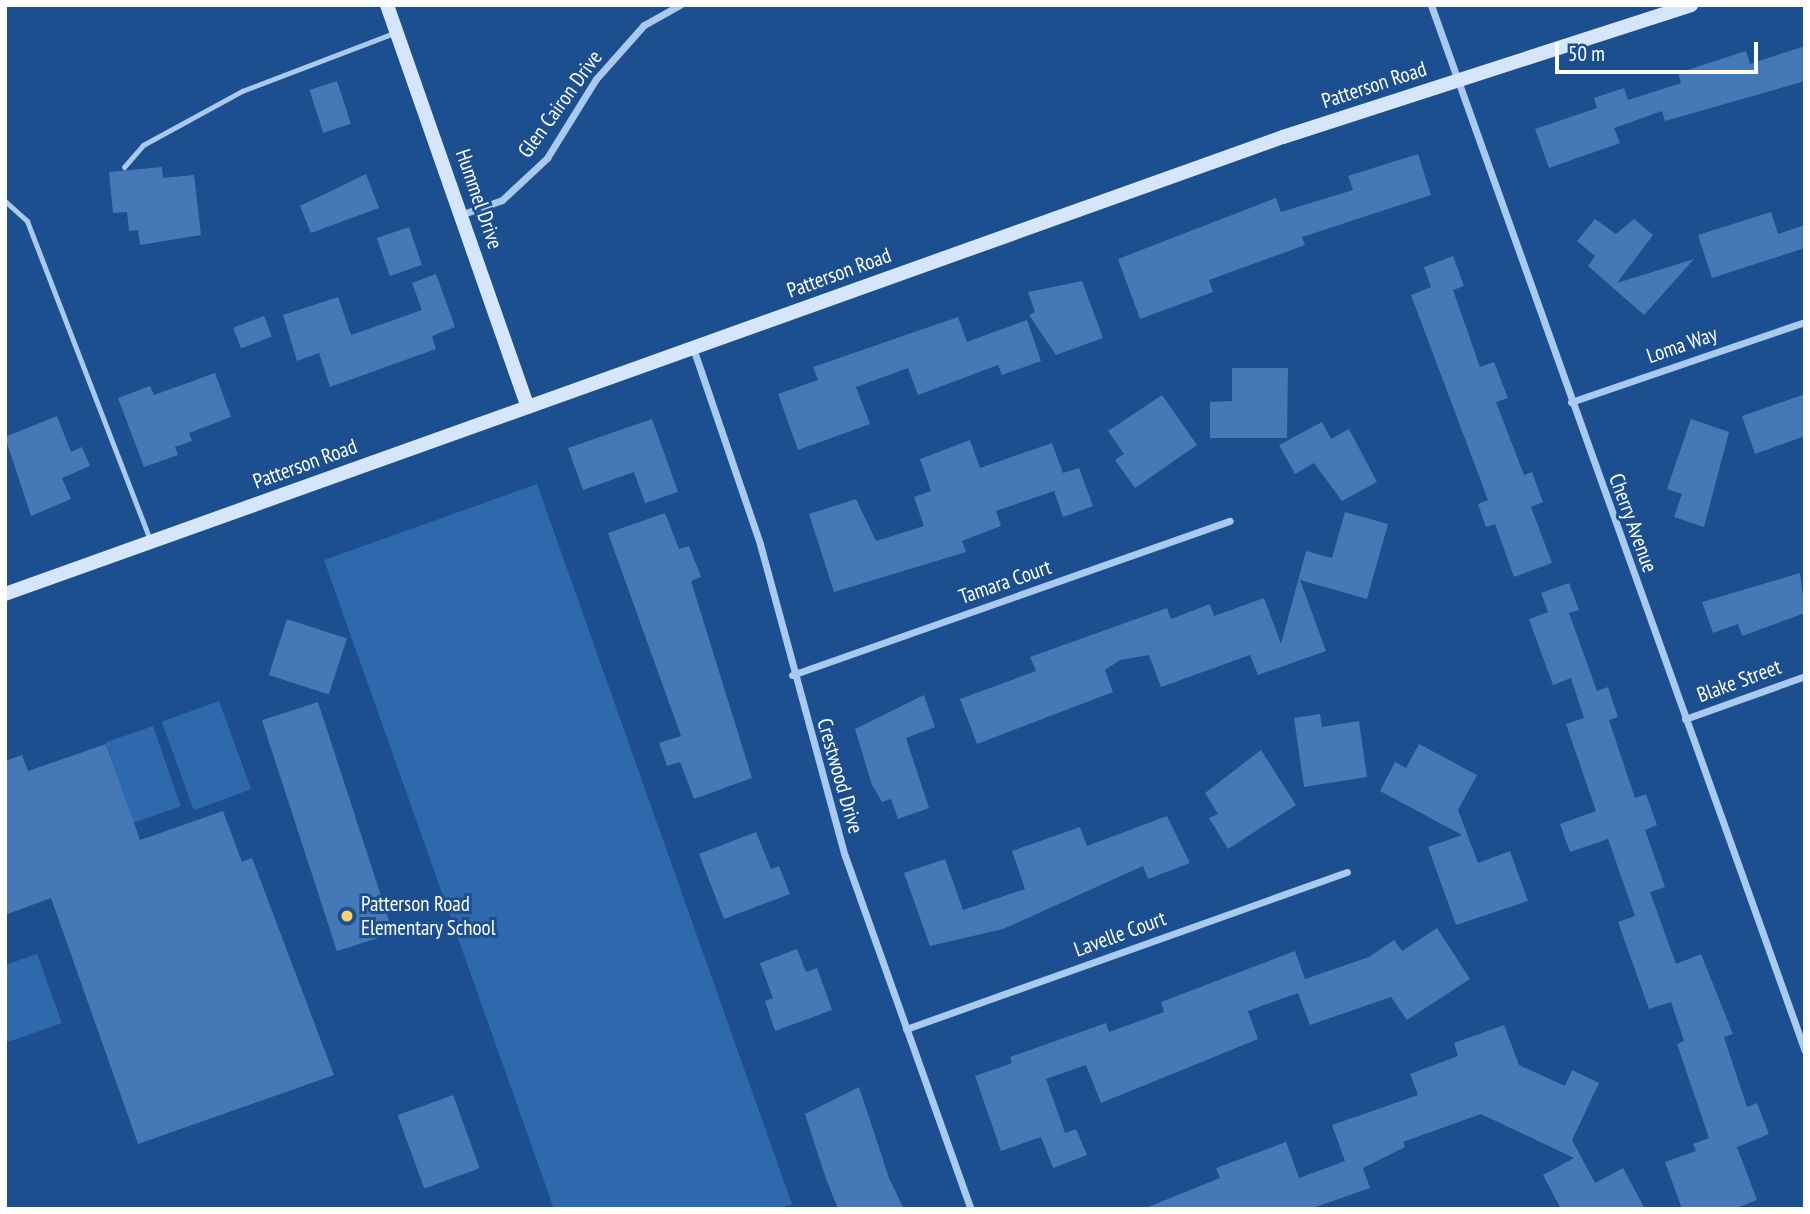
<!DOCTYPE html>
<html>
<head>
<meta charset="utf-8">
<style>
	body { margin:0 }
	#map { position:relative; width:1810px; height:1214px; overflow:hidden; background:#1b4f8f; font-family:"PT Sans Narrow",sans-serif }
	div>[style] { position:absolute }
	.green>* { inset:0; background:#2e69ad; transform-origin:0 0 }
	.building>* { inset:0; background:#4478b7; transform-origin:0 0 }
	.lane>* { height:5px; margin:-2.5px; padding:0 2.5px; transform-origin:2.5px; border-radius:2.5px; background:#a9c9ee }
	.street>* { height:7px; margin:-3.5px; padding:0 3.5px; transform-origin:3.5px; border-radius:3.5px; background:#a9c9ee }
	.secondary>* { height:14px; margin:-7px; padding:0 7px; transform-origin:7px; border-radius:7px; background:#d6e6fa }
	.dots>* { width:19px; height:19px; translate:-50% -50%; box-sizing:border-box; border:4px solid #1b4f8f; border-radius:50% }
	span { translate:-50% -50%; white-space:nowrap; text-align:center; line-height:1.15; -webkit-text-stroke:6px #1b4f8f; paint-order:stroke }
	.street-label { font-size:21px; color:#fff }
	.poi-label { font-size:21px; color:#fff }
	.left { translate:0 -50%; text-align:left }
	.frame { position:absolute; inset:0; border:7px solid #fff; pointer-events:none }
	.scale { position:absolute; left:1555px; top:42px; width:203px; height:32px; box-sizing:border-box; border:4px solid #fff; border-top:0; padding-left:9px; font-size:21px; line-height:24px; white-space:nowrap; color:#fff; -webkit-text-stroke:5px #1b4f8f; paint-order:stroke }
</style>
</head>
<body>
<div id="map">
	<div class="green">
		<i style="clip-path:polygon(537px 484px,792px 1204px,778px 1209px,554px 1209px,324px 560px)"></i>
		<i style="left:219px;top:701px;width:94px;height:61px;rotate:70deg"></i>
		<i style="left:153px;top:726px;width:85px;height:50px;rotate:71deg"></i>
		<i style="clip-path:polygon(37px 954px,62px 1023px,5px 1043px,5px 965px)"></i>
	</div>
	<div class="building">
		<i style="clip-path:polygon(1805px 46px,1805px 81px,1665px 121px,1662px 111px,1614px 128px,1620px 143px,1549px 168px,1535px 129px,1597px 108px,1594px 98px,1624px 88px,1628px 100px,1681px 83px,1678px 73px,1746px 51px,1750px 64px)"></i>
		<i style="left:337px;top:81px;width:45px;height:29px;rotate:72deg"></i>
		<i style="clip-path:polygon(1418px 154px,1431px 195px,1302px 237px,1305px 245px,1209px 280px,1213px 292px,1140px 319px,1118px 259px,1276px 198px,1281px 212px,1353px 190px,1348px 176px)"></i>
		<i style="clip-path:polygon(162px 167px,163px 178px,194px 175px,201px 235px,140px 245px,138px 230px,129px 231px,127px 212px,113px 213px,109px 172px)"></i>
		<i style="clip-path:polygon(366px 174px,379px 208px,311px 233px,300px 206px)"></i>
		<i style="clip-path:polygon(1771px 212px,1778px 234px,1805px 225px,1805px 248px,1712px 278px,1698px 235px)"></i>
		<i style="clip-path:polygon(1595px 219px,1616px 234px,1634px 219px,1653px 235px,1617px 283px,1694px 259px,1644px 315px,1588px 266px,1595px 256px,1577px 241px)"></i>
		<i style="left:409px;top:227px;width:40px;height:34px;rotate:71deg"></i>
		<i style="clip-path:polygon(1453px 256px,1464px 286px,1453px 290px,1480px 367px,1494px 362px,1508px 398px,1496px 402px,1524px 475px,1532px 472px,1543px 502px,1531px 507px,1552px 563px,1514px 577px,1495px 524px,1486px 527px,1478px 504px,1488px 500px,1411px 295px,1431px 287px,1424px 267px)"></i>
		<i style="clip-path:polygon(436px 274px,455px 327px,432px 336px,436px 349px,330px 387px,319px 353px,297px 361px,283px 315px,338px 297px,351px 335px,422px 310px,412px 283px)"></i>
		<i style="clip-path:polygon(1082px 281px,1103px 338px,1056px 355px,1029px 315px,1035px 312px,1028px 292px)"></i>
		<i style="left:264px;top:316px;width:22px;height:33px;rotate:69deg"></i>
		<i style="clip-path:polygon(958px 317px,967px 342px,1027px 320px,1041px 361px,1002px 375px,998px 365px,918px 395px,908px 368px,856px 387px,870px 424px,798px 450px,778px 394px,818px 380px,813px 367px)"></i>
		<i style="clip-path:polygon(1232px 368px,1288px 368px,1287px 438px,1210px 438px,1210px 402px,1232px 401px)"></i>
		<i style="clip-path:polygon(215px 373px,231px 417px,189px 433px,192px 441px,175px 447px,178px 455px,144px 467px,118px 398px,150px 386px,154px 395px)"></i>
		<i style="clip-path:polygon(1805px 394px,1805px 436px,1755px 454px,1742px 416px)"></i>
		<i style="clip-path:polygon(1162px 395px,1197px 445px,1135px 488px,1115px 460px,1124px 454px,1108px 431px)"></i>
		<i style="clip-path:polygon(57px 416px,71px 452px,82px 447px,90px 466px,62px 478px,71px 499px,31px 516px,5px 437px)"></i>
		<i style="clip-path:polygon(652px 419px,678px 492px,645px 503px,634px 472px,583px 490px,568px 448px)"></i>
		<i style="clip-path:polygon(1691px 419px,1729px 432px,1704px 527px,1674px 517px,1682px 494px,1667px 489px)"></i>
		<i style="clip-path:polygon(1322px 422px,1331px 439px,1349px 429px,1377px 482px,1342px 501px,1314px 463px,1295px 474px,1279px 445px)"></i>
		<i style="clip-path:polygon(970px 440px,980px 468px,1052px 443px,1063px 473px,1079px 468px,1093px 506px,1063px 517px,1054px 491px,996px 511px,1001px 526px,962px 541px,966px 552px,834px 592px,809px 514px,856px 499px,876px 541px,924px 526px,914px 497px,931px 491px,920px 459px)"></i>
		<i style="clip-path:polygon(1345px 512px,1388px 524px,1367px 599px,1300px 580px,1326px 651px,1258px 675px,1250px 655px,1161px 687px,1149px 655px,1120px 660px,1105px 670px,1113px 692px,977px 744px,960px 699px,1036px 671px,1030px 657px,1167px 608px,1171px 619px,1210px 604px,1214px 616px,1264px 598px,1281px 644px,1306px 551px,1332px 558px)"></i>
		<i style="clip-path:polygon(665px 513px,679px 549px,689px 546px,701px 577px,691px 581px,752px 778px,694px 799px,680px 762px,667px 766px,659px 743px,681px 736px,608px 533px)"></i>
		<i style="clip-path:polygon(1800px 573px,1805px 613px,1742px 636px,1738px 624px,1713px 633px,1702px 602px)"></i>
		<i style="clip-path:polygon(1569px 583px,1579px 610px,1569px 613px,1597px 691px,1608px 687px,1618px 717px,1609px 720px,1635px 798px,1646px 794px,1657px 825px,1645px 830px,1665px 887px,1650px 892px,1676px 964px,1701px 954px,1733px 1034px,1724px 1037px,1747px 1107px,1757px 1103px,1769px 1134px,1737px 1147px,1757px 1200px,1734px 1209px,1682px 1209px,1665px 1162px,1696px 1151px,1693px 1144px,1709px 1138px,1677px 1044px,1684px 1041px,1671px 1002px,1649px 1009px,1618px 922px,1635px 916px,1608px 839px,1570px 852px,1560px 824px,1596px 811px,1566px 724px,1584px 718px,1571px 678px,1553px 685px,1529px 619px,1548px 612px,1541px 593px)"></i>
		<i style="left:287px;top:619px;width:63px;height:59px;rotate:18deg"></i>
		<i style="clip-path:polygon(924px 695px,935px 727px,906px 738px,929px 808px,898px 819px,891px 799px,882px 802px,872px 785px,855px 729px)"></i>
		<i style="left:318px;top:702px;width:243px;height:59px;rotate:72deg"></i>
		<i style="clip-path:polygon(1320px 714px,1322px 727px,1359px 721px,1367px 777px,1304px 787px,1294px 718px)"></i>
		<i style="clip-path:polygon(106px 744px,140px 840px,223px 811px,242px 862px,252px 858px,334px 1075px,138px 1144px,51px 898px,5px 915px,5px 761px,22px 755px,28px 771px)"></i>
		<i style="clip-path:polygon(1419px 744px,1477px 775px,1458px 810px,1478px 863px,1510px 851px,1528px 901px,1456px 925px,1428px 847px,1462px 835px,1380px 791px,1395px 762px,1406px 768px)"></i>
		<i style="clip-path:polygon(1261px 750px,1296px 805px,1228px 849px,1209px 818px,1218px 814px,1205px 793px)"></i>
		<i style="clip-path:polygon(1167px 816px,1190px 863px,1148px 879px,1143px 866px,1003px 929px,930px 946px,904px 873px,945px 859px,963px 910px,1025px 889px,1012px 851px,1080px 827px,1087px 846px)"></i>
		<i style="clip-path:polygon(756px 832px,771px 869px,779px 866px,790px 894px,724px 919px,699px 854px)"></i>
		<i style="clip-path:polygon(1437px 928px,1470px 979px,1407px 1020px,1391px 997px,1310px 1025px,1298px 993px,1248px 1011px,1258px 1039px,1101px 1103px,1086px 1065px,1046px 1079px,1065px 1133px,1076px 1129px,1087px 1155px,1053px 1168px,1041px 1137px,1001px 1151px,975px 1076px,1012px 1063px,1010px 1057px,1106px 1023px,1109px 1032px,1164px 1012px,1161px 1002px,1295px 951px,1305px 979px,1369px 957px,1394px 940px,1402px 951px)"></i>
		<i style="clip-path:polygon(797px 949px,806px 972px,817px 968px,832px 1010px,775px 1031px,765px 1001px,773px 998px,760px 963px)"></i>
		<i style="clip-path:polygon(1504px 1025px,1519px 1065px,1565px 1086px,1572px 1070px,1599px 1083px,1572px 1140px,1595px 1183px,1623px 1168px,1645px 1209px,1561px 1209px,1543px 1175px,1574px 1158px,1481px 1114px,1403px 1142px,1405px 1147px,1363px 1168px,1370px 1188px,1310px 1209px,1143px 1209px,1220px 1178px,1216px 1168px,1286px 1142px,1299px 1178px,1345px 1161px,1332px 1125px,1418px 1095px,1410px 1074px,1458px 1056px,1454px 1043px)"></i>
		<i style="clip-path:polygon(859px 1087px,889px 1178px,904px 1209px,838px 1209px,825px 1176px,805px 1114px)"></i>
		<i style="left:453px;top:1095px;width:78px;height:59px;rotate:70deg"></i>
	</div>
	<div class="lane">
		<i style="left:124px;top:167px;width:29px;rotate:-49deg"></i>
		<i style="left:143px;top:145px;width:113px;rotate:-28.6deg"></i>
		<i style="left:242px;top:91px;width:163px;rotate:-20.9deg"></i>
		<i style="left:5px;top:201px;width:30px;rotate:42deg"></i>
		<i style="left:27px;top:221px;width:342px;rotate:68.9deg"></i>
	</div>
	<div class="street">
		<i style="left:1431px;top:5px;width:1111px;rotate:70.33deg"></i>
		<i style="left:463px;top:214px;width:41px;rotate:-19.7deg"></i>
		<i style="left:502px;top:200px;width:62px;rotate:-43deg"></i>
		<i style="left:547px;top:158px;width:93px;rotate:-58.2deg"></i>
		<i style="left:596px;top:79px;width:72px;rotate:-48.4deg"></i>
		<i style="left:644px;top:25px;width:41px;rotate:-29.1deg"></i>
		<i style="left:693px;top:348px;width:207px;rotate:71.1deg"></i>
		<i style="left:760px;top:544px;width:323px;rotate:74.8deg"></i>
		<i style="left:845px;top:856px;width:375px;rotate:70.4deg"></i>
		<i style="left:1571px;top:402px;width:247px;rotate:-18.9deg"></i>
		<i style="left:792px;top:675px;width:464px;rotate:-19.4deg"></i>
		<i style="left:1685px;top:719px;width:127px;rotate:-19.7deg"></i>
		<i style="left:906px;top:1029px;width:468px;rotate:-19.6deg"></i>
	</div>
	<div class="secondary">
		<i style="left:387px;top:5px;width:426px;rotate:70.7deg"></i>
		<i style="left:5px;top:594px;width:1357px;rotate:-19.68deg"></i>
		<i style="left:1283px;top:137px;width:429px;rotate:-17.9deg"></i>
	</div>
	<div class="dots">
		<i style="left:347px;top:916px;background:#ffd166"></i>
	</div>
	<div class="street-label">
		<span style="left:1374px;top:85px;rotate:-18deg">Patterson Road</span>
		<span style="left:560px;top:104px;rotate:-54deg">Glen Cairon Drive</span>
		<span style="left:479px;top:199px;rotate:71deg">Hummel Drive</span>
		<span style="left:839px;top:273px;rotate:-20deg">Patterson Road</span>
		<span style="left:1682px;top:345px;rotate:-19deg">Loma Way</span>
		<span style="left:305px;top:464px;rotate:-20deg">Patterson Road</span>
		<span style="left:1633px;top:523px;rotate:70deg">Cherry Avenue</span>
		<span style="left:1005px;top:582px;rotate:-19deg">Tamara Court</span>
		<span style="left:1739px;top:681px;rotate:-20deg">Blake Street</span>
		<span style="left:840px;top:776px;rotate:74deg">Crestwood Drive</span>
		<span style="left:1120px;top:934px;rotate:-20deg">Lavelle Court</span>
	</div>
	<div class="poi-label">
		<span class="left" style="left:361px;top:916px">Patterson Road<br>Elementary School</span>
	</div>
	<div class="frame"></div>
	<div class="scale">50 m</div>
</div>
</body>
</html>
